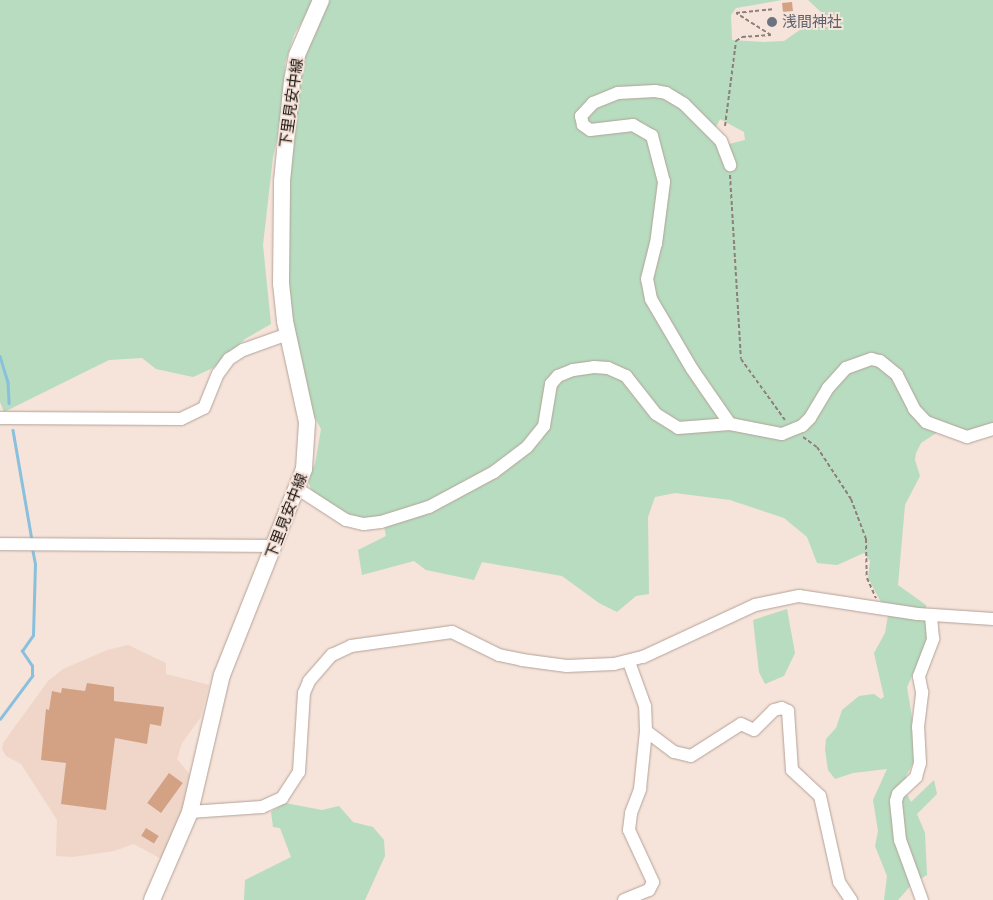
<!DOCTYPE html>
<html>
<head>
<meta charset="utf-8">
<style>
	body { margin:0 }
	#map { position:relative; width:993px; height:900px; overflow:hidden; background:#f6e3d9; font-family:"IBM Plex Sans","Noto Sans JP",sans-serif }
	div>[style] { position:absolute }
	.built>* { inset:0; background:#efd6c8 }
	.green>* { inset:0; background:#b7dcbf }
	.stream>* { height:2.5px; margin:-1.25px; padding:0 1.25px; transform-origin:1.25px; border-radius:1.25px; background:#88c0de }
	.building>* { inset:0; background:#d3a184; transform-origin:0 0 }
	.path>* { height:2px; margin-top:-1px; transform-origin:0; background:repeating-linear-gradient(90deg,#8d807a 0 4px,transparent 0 6.5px) }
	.roads { filter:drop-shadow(0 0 1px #b3a298) drop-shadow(0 0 1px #b3a298) }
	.minor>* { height:12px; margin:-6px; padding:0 6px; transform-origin:6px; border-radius:6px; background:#fff }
	.major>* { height:16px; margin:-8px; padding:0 8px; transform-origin:8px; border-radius:8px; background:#fff }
	.dots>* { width:14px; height:14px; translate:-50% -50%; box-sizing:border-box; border:2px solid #f6e3d9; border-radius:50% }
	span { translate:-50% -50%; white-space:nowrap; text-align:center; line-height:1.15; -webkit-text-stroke:4px #f6e3d9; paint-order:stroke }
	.worship-label { font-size:15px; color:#5b616d }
	.left { translate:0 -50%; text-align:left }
	.street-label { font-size:15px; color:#1c1613 }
</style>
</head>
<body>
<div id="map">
	<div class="built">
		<i style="clip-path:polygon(128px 645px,166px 663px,166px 674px,209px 685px,201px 717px,182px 743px,177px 759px,192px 777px,185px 810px,163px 860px,134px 844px,114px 851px,73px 857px,56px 856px,57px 820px,21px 764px,6px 756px,2px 749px,3px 743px,48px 681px,63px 669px,107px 650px)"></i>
	</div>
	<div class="green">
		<i style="clip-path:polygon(0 0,315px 0,294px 35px,285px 64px,283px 117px,273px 157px,263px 245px,271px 324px,245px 339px,213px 368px,193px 377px,156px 369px,142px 358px,109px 360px,4px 412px,0 402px)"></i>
		<i style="clip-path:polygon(evenodd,327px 0,782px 0,736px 8px,731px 15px,732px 40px,764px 42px,784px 41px,823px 14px,808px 0,993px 0,993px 424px,967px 432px,942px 425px,920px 411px,901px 373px,882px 357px,862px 356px,808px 417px,781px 430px,669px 420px,608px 364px,546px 382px,540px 423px,512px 455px,427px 503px,379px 518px,355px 518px,312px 492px,307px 478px,315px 464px,321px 429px,313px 414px,291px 319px,288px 284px,289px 180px,302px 56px,327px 0,720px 119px,744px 132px,745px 140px,729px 144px,731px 165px,715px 129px,720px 119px)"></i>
		<i style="clip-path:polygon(879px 363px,938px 432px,921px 443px,916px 453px,915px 460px,920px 476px,905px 505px,898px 585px,926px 605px,927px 643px,907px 687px,918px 754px,906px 776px,904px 789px,911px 802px,934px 780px,937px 794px,917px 814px,925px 833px,927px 875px,913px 883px,898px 900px,884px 900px,887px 876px,875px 846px,878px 831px,873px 800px,887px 769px,853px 773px,835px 779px,828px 770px,825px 750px,826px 739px,836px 728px,842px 710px,859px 696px,874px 694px,881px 699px,884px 697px,874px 653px,885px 633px,888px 615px,868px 578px,870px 561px,864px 553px,837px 565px,817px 563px,807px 537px,784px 518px,730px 500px,675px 493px,655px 497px,648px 517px,649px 594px,636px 596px,617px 612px,599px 603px,562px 576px,482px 562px,474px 580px,426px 570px,414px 561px,362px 575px,358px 550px,386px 536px,384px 526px,529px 451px,541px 441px,548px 426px,551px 395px,560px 379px,594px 370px,618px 375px,668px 427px,732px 429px,783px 438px,831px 392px,849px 371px)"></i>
		<i style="clip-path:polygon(787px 609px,795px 653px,784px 676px,765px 684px,759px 672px,753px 620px)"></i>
		<i style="clip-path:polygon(285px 803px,322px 810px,339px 806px,353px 822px,373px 827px,384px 840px,385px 856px,365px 900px,244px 900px,245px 880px,291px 857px,280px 828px,273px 827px,271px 812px)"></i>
	</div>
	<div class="stream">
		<i style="left:0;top:356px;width:27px;rotate:73deg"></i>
		<i style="left:8px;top:382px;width:21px;rotate:87deg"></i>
		<i style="left:13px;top:430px;width:112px;rotate:80.2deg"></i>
		<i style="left:0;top:719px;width:54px;rotate:-53.3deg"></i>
		<i style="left:32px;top:676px;width:10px;rotate:-90deg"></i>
		<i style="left:32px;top:666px;width:18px;rotate:-124deg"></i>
		<i style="left:22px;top:651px;width:19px;rotate:-55deg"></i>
		<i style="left:33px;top:635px;width:71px;rotate:-88.4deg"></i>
		<i style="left:35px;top:564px;width:16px;rotate:-101deg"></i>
	</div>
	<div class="building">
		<i style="left:792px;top:2px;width:9px;height:10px;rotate:84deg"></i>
		<i style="clip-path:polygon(87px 683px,114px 687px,114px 701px,164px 707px,161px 726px,150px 724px,147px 744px,115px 738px,106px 810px,61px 804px,66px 763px,41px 760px,46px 709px,49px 710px,52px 691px,61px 693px,62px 688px,85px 691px)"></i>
		<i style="left:169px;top:773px;width:17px;height:37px;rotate:36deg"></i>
		<i style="left:146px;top:828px;width:15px;height:9px;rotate:32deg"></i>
	</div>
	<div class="path">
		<i style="left:725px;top:126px;width:86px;rotate:-82.6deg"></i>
		<i style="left:736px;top:41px;width:7px;rotate:-34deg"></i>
		<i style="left:742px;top:37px;width:29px;rotate:-4deg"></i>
		<i style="left:771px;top:35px;width:41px;rotate:-147.8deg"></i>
		<i style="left:736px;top:13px;width:37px;rotate:-6deg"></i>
		<i style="left:730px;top:175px;width:184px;rotate:86.6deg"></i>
		<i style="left:741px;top:359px;width:75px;rotate:54.2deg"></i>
		<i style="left:803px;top:437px;width:17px;rotate:36deg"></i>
		<i style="left:817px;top:447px;width:62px;rotate:56.8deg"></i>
		<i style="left:851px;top:499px;width:43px;rotate:69.4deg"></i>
		<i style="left:866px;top:539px;width:39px;rotate:89deg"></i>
		<i style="left:867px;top:578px;width:22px;rotate:66deg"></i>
	</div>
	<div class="roads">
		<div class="minor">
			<i style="left:0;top:418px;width:181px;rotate:0.3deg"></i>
			<i style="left:181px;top:419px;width:25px;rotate:-26deg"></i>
			<i style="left:204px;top:408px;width:37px;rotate:-68deg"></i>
			<i style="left:218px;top:374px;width:19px;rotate:-54deg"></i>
			<i style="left:229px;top:359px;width:17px;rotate:-33deg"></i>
			<i style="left:243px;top:350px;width:48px;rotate:-19.6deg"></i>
			<i style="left:730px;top:424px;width:67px;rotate:-124.6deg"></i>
			<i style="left:692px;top:369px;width:81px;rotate:-120.4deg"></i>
			<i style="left:651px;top:299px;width:20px;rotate:-101deg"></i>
			<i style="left:647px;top:279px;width:36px;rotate:-76deg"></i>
			<i style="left:656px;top:244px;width:63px;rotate:-82.6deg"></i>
			<i style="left:664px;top:182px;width:48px;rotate:-104.6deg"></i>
			<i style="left:652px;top:136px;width:22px;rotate:-150deg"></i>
			<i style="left:633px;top:125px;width:43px;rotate:173.4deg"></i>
			<i style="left:590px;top:130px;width:9px;rotate:-144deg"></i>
			<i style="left:583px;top:125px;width:9px;rotate:-103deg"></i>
			<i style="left:581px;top:116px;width:18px;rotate:-47deg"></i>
			<i style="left:593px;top:103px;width:27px;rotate:-22deg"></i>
			<i style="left:618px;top:93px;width:37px;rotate:-3deg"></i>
			<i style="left:655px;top:91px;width:11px;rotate:10deg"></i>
			<i style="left:666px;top:93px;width:21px;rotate:31deg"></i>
			<i style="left:684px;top:104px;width:52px;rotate:45deg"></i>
			<i style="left:721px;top:141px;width:26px;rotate:69deg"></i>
			<i style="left:298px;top:489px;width:57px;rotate:32.9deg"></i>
			<i style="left:346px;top:520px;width:18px;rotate:13deg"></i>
			<i style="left:364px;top:524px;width:17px;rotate:-7deg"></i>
			<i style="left:381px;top:522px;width:50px;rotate:-17.4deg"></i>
			<i style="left:429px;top:507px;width:74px;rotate:-28.3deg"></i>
			<i style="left:494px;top:472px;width:41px;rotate:-37.1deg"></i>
			<i style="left:527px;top:447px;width:27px;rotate:-51deg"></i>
			<i style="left:544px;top:426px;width:43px;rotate:-80.5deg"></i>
			<i style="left:551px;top:384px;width:11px;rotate:-49deg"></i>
			<i style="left:558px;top:376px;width:16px;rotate:-22deg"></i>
			<i style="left:573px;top:370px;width:21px;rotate:-8deg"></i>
			<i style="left:594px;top:367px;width:14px;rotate:4deg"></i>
			<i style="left:608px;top:368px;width:20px;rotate:24deg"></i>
			<i style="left:626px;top:376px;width:48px;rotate:51.7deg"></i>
			<i style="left:656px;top:414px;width:26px;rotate:32deg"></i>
			<i style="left:678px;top:428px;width:52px;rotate:-4.4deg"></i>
			<i style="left:730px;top:424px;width:53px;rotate:10.9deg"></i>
			<i style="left:782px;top:434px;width:22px;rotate:-22deg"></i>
			<i style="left:802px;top:426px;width:11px;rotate:-45deg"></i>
			<i style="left:810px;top:418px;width:35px;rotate:-59deg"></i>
			<i style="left:828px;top:388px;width:27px;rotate:-48deg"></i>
			<i style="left:846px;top:368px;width:27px;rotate:-20deg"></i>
			<i style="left:871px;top:359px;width:9px;rotate:13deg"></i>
			<i style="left:880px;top:361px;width:22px;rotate:39deg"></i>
			<i style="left:897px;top:375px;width:38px;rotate:63deg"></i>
			<i style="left:914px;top:409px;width:18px;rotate:47deg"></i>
			<i style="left:926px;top:422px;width:44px;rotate:20.1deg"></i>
			<i style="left:967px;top:437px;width:27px;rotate:-17deg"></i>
			<i style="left:0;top:544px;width:274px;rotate:0.4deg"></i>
			<i style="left:646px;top:731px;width:35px;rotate:37deg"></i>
			<i style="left:674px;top:752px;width:17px;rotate:13deg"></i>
			<i style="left:691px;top:756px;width:59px;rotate:-32.6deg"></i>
			<i style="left:741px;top:724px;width:14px;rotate:25deg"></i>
			<i style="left:754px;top:730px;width:28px;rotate:-45deg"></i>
			<i style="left:774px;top:710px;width:8px;rotate:-14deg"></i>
			<i style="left:782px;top:708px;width:7px;rotate:27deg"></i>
			<i style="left:788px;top:711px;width:59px;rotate:86.1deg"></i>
			<i style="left:792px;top:770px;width:38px;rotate:43deg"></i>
			<i style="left:820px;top:796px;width:88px;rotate:77.5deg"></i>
			<i style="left:839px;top:882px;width:22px;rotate:56deg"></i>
			<i style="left:190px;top:812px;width:72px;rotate:-4deg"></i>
			<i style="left:262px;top:807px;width:22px;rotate:-24deg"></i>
			<i style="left:282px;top:798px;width:31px;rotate:-57deg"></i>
			<i style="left:299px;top:772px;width:79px;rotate:-86.4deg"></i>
			<i style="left:304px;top:693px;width:13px;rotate:-67deg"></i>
			<i style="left:309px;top:681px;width:35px;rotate:-49deg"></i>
			<i style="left:332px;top:655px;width:21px;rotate:-25deg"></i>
			<i style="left:351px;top:646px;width:102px;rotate:-7.9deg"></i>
			<i style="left:452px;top:632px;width:52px;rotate:26.1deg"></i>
			<i style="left:499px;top:655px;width:24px;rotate:12deg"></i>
			<i style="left:522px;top:660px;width:45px;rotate:7.6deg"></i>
			<i style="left:567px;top:666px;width:47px;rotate:-2.4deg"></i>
			<i style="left:614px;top:664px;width:30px;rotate:-14deg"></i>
			<i style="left:643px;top:657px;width:123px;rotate:-24.9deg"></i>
			<i style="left:755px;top:605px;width:45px;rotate:-11.6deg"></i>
			<i style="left:799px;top:596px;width:120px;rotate:8.6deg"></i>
			<i style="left:918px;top:614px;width:75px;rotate:3.8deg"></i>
			<i style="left:624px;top:900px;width:27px;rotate:-22deg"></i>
			<i style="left:649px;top:890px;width:9px;rotate:-63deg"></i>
			<i style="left:653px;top:882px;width:57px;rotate:-114.8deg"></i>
			<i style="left:629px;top:830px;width:17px;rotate:-83deg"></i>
			<i style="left:631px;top:813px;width:26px;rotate:-69deg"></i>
			<i style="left:640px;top:789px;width:58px;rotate:-84.1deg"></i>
			<i style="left:646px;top:731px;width:25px;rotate:-92deg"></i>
			<i style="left:645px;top:706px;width:47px;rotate:-110deg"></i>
			<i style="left:922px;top:900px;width:64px;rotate:-110.1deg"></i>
			<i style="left:900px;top:840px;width:39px;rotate:-96deg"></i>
			<i style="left:896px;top:801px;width:7px;rotate:-74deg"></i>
			<i style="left:898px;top:794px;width:25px;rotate:-43deg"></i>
			<i style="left:916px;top:777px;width:15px;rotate:-74deg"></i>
			<i style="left:920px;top:763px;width:36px;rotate:-93deg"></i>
			<i style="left:918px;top:727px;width:35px;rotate:-83deg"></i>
			<i style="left:922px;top:692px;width:16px;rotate:-101deg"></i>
			<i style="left:919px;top:676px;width:40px;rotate:-69deg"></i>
			<i style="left:933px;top:639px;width:24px;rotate:-95deg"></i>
		</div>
		<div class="major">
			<i style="left:152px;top:900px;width:96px;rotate:-66.6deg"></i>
			<i style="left:190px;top:812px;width:141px;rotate:-76.9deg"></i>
			<i style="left:222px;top:675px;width:222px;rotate:-68.3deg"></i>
			<i style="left:304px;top:469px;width:47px;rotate:-86.3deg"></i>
			<i style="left:307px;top:422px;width:103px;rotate:-102.3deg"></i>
			<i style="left:285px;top:321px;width:37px;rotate:-96deg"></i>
			<i style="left:281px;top:284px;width:103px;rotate:-89.4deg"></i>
			<i style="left:282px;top:181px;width:100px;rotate:-84.3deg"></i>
			<i style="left:292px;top:81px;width:26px;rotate:-79deg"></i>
			<i style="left:297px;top:55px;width:60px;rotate:-66.4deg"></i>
		</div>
	</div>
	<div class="dots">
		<i style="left:772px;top:22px;background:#6b7280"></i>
	</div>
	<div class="worship-label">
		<span class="left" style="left:782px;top:22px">浅間神社</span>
	</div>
	<div class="street-label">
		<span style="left:291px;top:103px;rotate:-82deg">下里見安中線</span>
		<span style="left:286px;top:516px;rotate:-69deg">下里見安中線</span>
	</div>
</div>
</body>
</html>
